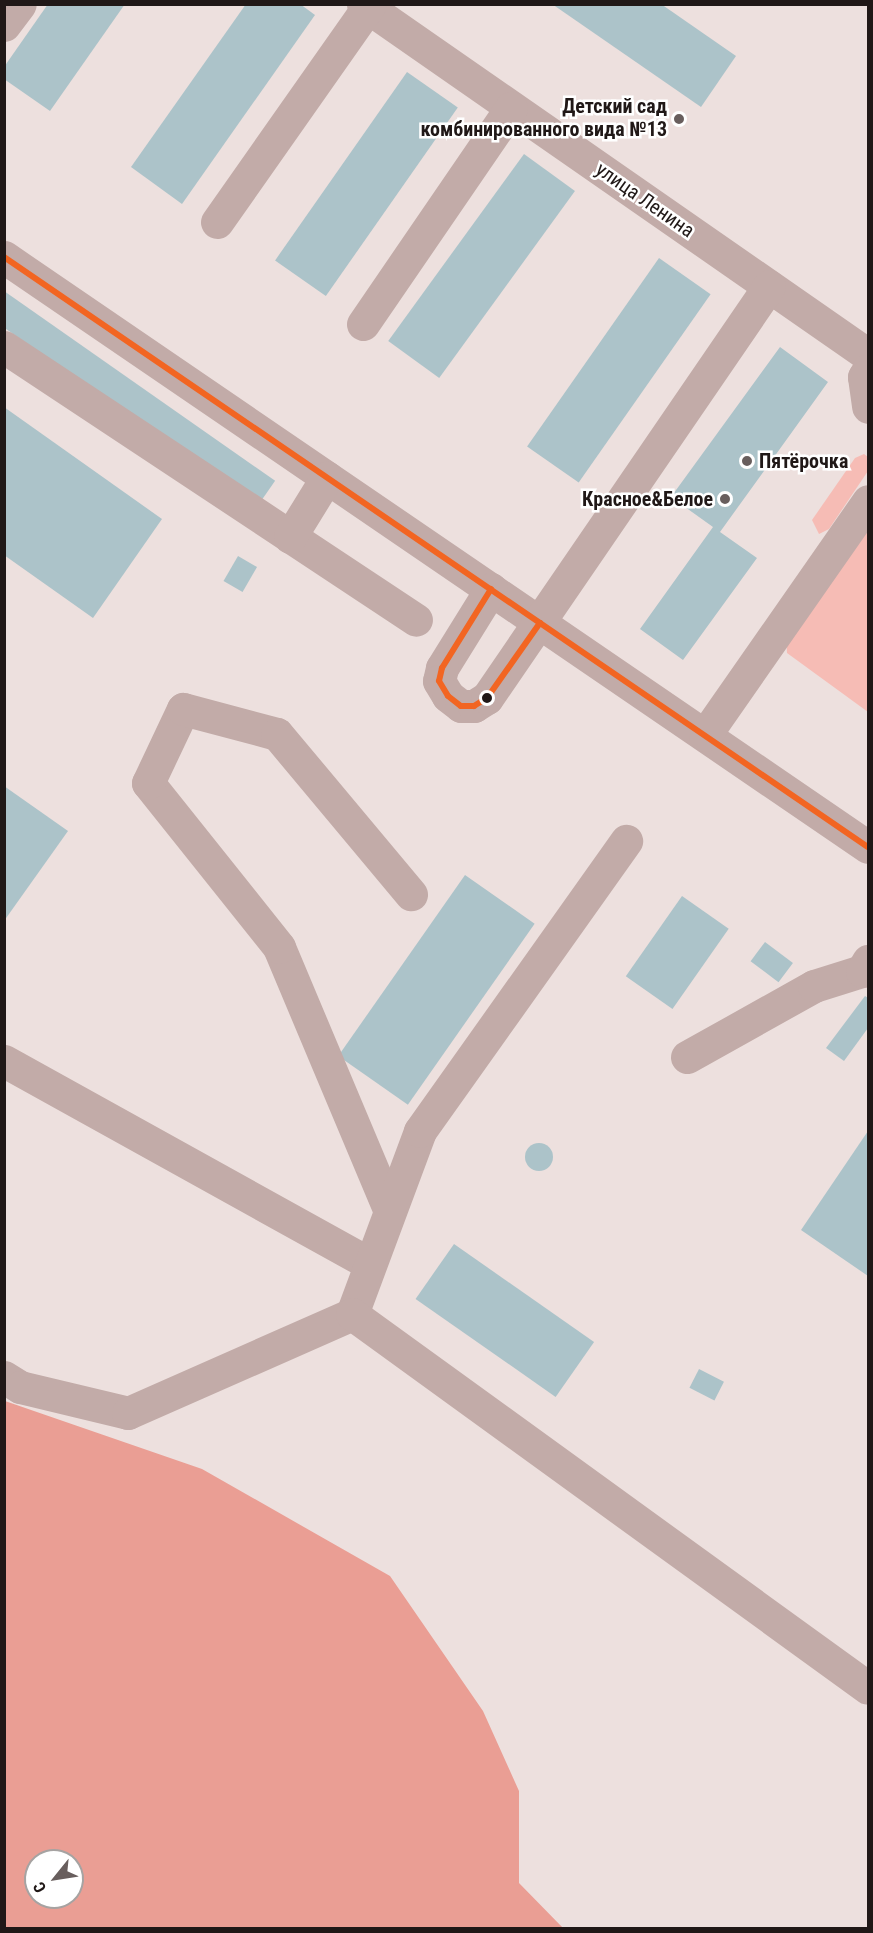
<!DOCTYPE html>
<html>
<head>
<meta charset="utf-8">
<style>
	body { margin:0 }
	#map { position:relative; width:873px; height:1933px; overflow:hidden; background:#ede0de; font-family:"Roboto Condensed",sans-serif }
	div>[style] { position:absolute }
	.green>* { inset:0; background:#f6bcb5 }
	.water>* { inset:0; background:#ea9e94 }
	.building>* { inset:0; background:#acc3c9; transform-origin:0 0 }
	.round { border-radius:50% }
	.minor>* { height:33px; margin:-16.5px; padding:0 16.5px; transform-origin:16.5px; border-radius:16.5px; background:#c2aba8 }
	.bus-1>* { height:6px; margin:-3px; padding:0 3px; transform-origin:3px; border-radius:3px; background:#f26522 }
	.dots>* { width:16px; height:16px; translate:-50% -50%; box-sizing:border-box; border:3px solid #fff; border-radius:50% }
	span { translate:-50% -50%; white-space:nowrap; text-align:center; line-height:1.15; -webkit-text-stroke:5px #fff; paint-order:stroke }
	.poi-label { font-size:20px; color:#201817; font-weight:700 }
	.right { translate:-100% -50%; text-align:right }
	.left { translate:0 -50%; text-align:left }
	.street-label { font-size:20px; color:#201817 }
	.frame { position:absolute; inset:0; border:6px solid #201817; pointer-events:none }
	.north { position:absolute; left:24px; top:1849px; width:60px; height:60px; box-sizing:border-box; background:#fff; border:2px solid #a6a3a2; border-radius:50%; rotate:240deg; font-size:16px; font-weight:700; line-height:24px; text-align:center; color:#201817 }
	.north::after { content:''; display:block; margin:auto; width:21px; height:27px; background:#685e5d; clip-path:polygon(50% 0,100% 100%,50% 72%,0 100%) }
</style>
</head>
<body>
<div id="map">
	<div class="green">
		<i style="clip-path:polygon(864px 454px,868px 457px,868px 471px,829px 529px,819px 534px,812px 520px,855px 458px)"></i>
		<i style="clip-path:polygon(868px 516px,868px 712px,787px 653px,786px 634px)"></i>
	</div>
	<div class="water">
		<i style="clip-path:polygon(evenodd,5px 1401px,202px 1469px,390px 1576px,483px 1711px,519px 1791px,519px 1883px,563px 1928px,5px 1928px,5px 1401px,36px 1861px,72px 1861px,72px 1897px,36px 1897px,36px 1861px)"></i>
	</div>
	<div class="building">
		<i style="clip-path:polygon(48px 4px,125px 4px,50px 111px,4px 79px,4px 67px)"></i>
		<i style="clip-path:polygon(246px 4px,300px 4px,315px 15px,182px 204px,131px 167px)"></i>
		<i style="clip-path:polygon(552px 4px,661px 4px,736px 56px,701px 107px)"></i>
		<i style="left:407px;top:72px;width:62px;height:230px;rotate:35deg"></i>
		<i style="left:524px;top:154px;width:63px;height:231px;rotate:36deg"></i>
		<i style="left:659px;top:258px;width:63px;height:230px;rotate:35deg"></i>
		<i style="left:4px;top:291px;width:331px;height:30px;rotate:35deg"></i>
		<i style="clip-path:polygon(780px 347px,828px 382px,720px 532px,757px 558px,683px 660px,640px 629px,713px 527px,671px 497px)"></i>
		<i style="clip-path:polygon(4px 407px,162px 519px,93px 618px,4px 555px)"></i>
		<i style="left:238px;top:556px;width:22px;height:29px;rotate:30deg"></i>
		<i style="clip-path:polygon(4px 786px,68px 831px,4px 921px)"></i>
		<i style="left:465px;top:875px;width:85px;height:221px;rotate:35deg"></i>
		<i style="left:682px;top:896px;width:57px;height:98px;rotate:35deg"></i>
		<i style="left:765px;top:942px;width:35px;height:24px;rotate:37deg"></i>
		<i style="clip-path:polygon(865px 996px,868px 998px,868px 1028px,844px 1061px,826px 1048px)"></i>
		<i style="clip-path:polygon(868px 1131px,868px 1276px,801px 1230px)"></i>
		<i class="round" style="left:525px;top:1143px;width:28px;height:28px"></i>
		<i style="left:454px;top:1244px;width:171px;height:67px;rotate:35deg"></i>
		<i style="left:699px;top:1369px;width:28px;height:21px;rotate:27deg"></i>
	</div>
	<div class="minor">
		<i style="left:363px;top:4px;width:615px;rotate:34.8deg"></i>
		<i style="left:4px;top:25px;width:26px;rotate:-53deg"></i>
		<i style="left:217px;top:222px;width:266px;rotate:-54.9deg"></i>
		<i style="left:4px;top:257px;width:1046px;rotate:34.33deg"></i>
		<i style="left:363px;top:324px;width:262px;rotate:-55.6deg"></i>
		<i style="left:4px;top:347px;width:494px;rotate:33.5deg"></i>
		<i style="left:868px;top:370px;width:8px;rotate:120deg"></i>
		<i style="left:864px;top:377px;width:30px;rotate:82deg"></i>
		<i style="left:290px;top:537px;width:70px;rotate:-58.3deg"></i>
		<i style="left:491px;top:589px;width:93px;rotate:121.8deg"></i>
		<i style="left:442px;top:668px;width:13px;rotate:103deg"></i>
		<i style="left:439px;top:681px;width:17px;rotate:59deg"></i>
		<i style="left:448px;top:696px;width:16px;rotate:38deg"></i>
		<i style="left:461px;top:706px;width:13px"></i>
		<i style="left:474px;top:706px;width:15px;rotate:-32deg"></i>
		<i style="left:487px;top:698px;width:499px;rotate:-55.6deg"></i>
		<i style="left:705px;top:735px;width:285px;rotate:-55.1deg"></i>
		<i style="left:687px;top:1057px;width:145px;rotate:-29.2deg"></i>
		<i style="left:814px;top:986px;width:50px;rotate:-17.4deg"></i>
		<i style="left:862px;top:971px;width:12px;rotate:-59deg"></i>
		<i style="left:4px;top:1061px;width:416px;rotate:29deg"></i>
		<i style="left:389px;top:1209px;width:284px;rotate:-112.8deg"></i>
		<i style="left:279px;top:947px;width:210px;rotate:-128.6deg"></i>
		<i style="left:148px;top:783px;width:82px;rotate:-64.7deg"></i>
		<i style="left:183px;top:709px;width:97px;rotate:14.9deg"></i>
		<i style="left:277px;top:734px;width:209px;rotate:50.1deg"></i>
		<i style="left:352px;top:1314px;width:195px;rotate:-69.6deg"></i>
		<i style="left:420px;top:1131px;width:356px;rotate:-54.6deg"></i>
		<i style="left:4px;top:1377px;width:19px;rotate:32deg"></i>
		<i style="left:20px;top:1387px;width:111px;rotate:13.5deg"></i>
		<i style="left:128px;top:1413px;width:245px;rotate:-23.8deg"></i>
		<i style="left:352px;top:1314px;width:637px;rotate:35.93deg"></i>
	</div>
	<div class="bus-1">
		<i style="left:4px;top:257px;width:1046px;rotate:34.33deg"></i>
		<i style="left:491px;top:589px;width:93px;rotate:121.8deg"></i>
		<i style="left:442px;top:668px;width:13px;rotate:103deg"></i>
		<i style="left:439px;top:681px;width:17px;rotate:59deg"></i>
		<i style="left:448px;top:696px;width:16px;rotate:38deg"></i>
		<i style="left:461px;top:706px;width:13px"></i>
		<i style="left:474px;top:706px;width:15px;rotate:-32deg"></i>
		<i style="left:487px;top:698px;width:92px;rotate:-54.8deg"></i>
	</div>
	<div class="dots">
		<i style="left:679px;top:119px;background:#685e5d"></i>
		<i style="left:747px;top:461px;background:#685e5d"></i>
		<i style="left:725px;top:499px;background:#685e5d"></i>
		<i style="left:487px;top:698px;background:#201817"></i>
	</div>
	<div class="poi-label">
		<span class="right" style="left:667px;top:118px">Детский сад<br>комбинированного вида №13</span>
		<span class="left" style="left:759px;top:461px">Пятёрочка</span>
		<span class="right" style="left:713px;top:499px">Красное&amp;Белое</span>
	</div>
	<div class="street-label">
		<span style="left:645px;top:200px;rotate:35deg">улица Ленина</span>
	</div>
	<div class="frame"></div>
	<div class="north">С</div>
</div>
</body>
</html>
